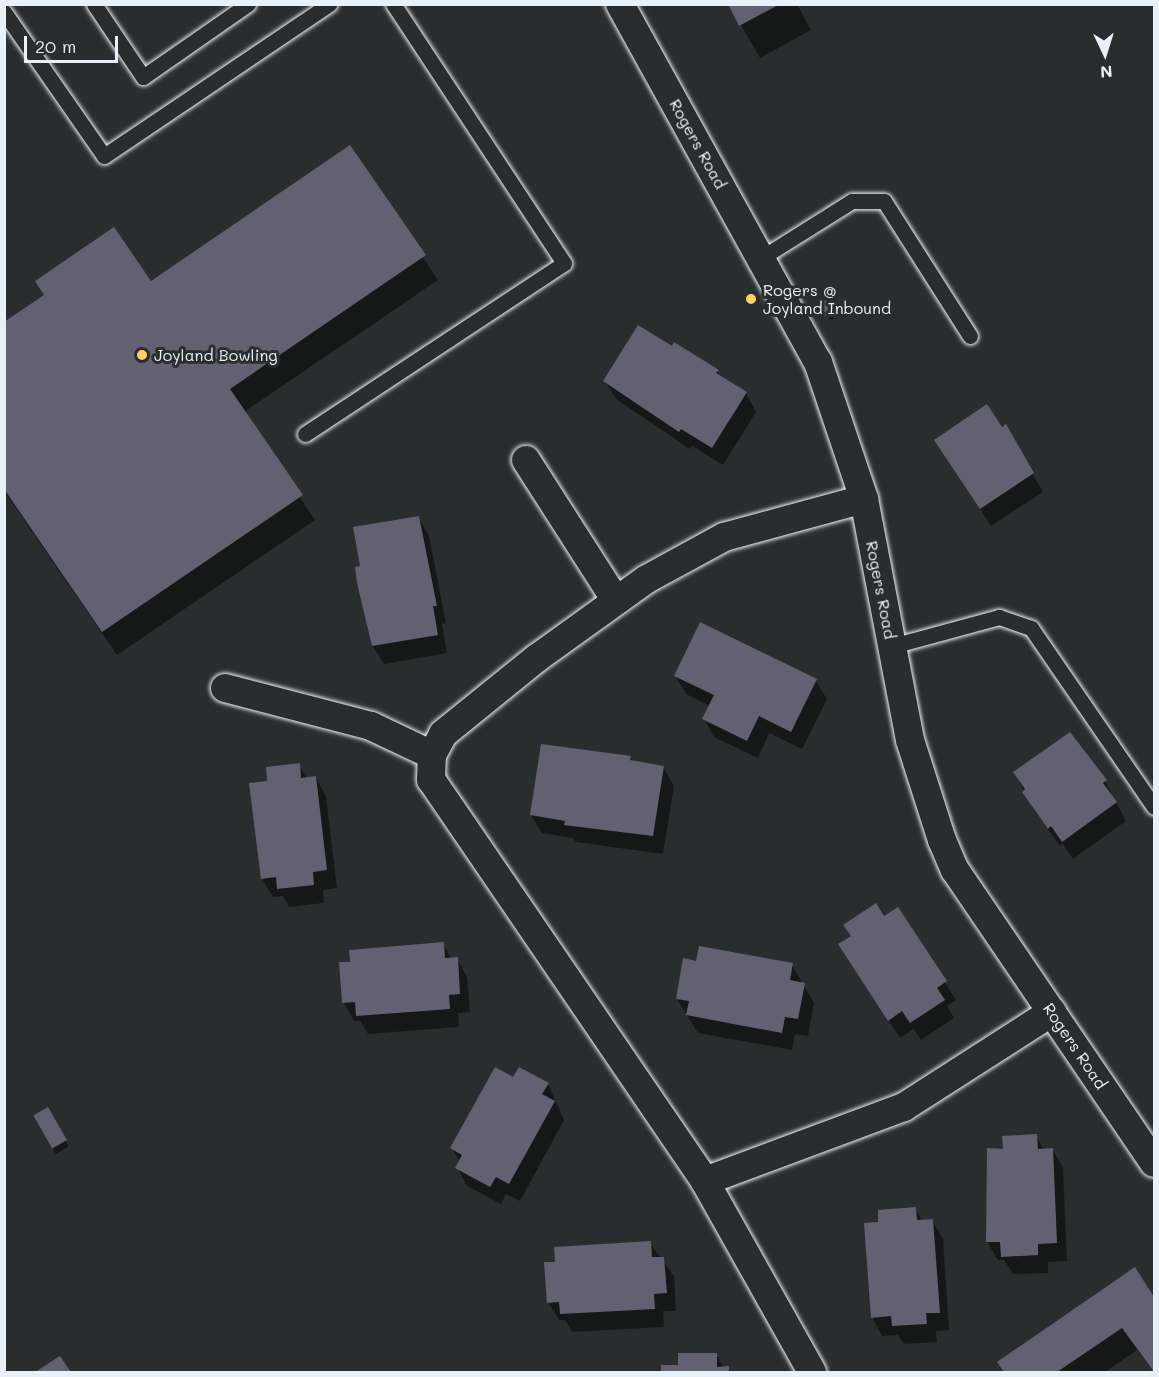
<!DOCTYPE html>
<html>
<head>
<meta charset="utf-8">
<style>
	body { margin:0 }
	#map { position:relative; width:1159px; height:1377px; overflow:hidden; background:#2a2d2e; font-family:Mali,sans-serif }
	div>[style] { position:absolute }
	.shadow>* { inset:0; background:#0007; transform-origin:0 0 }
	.building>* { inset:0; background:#636072; transform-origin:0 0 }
	.roads { filter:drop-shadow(0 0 2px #e8f1f8) drop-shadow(0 0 2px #e8f1f8) }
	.service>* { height:15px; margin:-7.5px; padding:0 7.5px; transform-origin:7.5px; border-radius:7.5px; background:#2a2d2e }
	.minor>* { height:28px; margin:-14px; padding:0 14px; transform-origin:14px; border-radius:14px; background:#2a2d2e }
	.dots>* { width:16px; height:16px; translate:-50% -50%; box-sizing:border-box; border:3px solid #2a2d2e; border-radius:50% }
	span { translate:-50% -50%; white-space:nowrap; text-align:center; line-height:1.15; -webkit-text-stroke:6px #2a2d2e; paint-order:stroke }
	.street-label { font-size:16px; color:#e8f1f8 }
	.poi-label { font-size:16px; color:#e8f1f8 }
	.left { translate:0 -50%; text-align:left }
	.frame { position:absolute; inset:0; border:6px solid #e8f1f8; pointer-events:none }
	.north { position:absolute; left:1075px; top:24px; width:60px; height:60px; -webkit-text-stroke:4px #2a2d2e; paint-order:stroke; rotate:176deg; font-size:16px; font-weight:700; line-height:24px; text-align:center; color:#e8f1f8 }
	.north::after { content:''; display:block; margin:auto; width:21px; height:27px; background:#e8f1f8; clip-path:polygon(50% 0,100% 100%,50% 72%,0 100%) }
	.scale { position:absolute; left:24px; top:36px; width:94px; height:27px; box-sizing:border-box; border:3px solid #e8f1f8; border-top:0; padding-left:8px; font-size:18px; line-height:21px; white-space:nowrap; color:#e8f1f8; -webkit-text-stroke:4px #2a2d2e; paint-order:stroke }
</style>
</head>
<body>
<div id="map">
	<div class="shadow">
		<i style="clip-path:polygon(729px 4px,797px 4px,811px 30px,760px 58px)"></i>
		<i style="clip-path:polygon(350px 147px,438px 280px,244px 412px,315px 520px,117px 655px,4px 491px,4px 323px,45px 296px,150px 283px)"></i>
		<i style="clip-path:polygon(821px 304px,829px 307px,834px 319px,830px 320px)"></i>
		<i style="clip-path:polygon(672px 348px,717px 371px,722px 379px,746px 393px,756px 412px,723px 465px,692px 446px,690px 449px,616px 399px,605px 381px)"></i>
		<i style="clip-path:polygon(1005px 426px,1043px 492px,991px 526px,936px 440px)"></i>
		<i style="clip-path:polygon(418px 517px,429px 536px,446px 623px,442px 624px,447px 653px,384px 664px,373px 646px,359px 582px,362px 567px)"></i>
		<i style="clip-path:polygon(675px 676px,816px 681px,827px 699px,802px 749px,769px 733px,758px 758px,714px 737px,704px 719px,710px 706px,686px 694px)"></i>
		<i style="clip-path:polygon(630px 757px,633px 762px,663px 767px,674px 786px,663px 854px,576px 842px,573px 838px,542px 833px,531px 815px)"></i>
		<i style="clip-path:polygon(299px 765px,307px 779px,316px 778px,326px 796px,337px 888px,323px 890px,324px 903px,289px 907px,283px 896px,273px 897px,262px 879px,251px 785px,269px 782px)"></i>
		<i style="clip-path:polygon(1015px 773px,1105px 781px,1126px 821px,1073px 859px,1062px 843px,1060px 846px,1034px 810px)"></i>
		<i style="clip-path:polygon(898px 909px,956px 1000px,947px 1006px,954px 1018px,921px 1040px,914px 1029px,900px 1038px,850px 962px,852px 937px)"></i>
		<i style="clip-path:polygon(443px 944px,452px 959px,457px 959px,467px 977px,470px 1012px,458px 1013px,459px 1027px,368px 1034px,360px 1021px,354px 1021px,344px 1003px,351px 963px)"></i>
		<i style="clip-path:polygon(697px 963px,792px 965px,814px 1003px,808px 1036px,795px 1034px,792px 1050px,698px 1033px,677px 999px)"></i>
		<i style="clip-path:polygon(514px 1079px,548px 1084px,564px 1120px,520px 1201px,506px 1194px,501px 1204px,467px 1186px,457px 1167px,460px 1162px,452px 1148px)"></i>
		<i style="left:48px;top:1109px;width:43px;height:15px;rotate:61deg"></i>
		<i style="clip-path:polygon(1036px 1136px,1044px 1150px,1053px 1150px,1063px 1168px,1067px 1261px,1048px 1262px,1048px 1273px,1013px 1274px,1004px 1260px,998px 1260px,987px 1242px,989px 1150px,1004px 1150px)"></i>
		<i style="clip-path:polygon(915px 1208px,922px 1221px,932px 1220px,943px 1239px,949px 1330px,936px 1331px,937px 1342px,904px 1344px,898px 1335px,882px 1336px,872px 1317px,880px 1223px)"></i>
		<i style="clip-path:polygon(650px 1243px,674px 1276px,676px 1311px,663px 1311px,664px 1327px,572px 1332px,565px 1320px,559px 1320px,548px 1302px)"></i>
		<i style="clip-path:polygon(1134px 1269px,1154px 1299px,1154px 1372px,1137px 1350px,1105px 1372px,1005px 1372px,999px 1362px)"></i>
		<i style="clip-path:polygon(716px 1354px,724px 1368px,728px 1368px,731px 1372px,663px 1372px,663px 1366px,679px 1366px)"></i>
	</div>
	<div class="building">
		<i style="clip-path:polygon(728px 4px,780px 4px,739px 26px)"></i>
		<i style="clip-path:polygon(350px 145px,426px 255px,230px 389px,303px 495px,102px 632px,4px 489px,4px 322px,44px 295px,35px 281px,114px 227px,151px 281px)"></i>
		<i style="left:826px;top:300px;width:14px;height:8px;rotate:65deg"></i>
		<i style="clip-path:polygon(638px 325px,672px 346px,674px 342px,719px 370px,716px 373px,747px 392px,712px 448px,681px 429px,679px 432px,603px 381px)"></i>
		<i style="clip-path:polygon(987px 404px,1002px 427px,1006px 424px,1034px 473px,980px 509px,934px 440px)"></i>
		<i style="clip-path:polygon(419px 516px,437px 606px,433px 606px,438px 635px,372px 646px,357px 583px,355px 567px,360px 566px,353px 527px)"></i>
		<i style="clip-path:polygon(700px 622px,817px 679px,791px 732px,759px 716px,747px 741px,702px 719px,714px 695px,674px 676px)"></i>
		<i style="clip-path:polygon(1070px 732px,1107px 780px,1103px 783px,1117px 802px,1062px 842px,1051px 826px,1048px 829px,1022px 792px,1025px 789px,1013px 772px)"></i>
		<i style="clip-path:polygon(541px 744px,631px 756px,630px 760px,664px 766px,653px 836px,564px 825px,565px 821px,530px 815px)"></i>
		<i style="clip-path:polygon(300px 763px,301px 778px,316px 776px,327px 870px,313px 872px,314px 885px,277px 889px,276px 877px,261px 879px,249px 783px,267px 781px,266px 767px)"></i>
		<i style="clip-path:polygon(876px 903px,884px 916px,898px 907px,947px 981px,937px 988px,945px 1000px,910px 1023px,902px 1011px,888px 1021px,838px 944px,851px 936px,843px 925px)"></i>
		<i style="clip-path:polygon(444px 942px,445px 958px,458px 957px,460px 994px,449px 995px,450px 1009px,356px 1016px,355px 1002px,342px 1003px,339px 962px,350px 962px,349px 950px)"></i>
		<i style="clip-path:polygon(699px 946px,793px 963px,790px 980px,805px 983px,798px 1019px,785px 1017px,782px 1033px,686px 1015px,689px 1001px,676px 999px,683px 958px,696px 961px)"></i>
		<i style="clip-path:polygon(495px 1067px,513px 1077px,519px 1067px,549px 1083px,542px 1094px,555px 1101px,509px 1184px,496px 1177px,490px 1187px,455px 1168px,462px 1155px,450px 1148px)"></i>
		<i style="left:48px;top:1107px;width:38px;height:17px;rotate:60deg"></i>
		<i style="clip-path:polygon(1037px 1134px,1038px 1149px,1053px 1148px,1057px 1243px,1038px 1244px,1038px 1255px,1001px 1257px,1000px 1242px,986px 1242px,987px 1148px,1003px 1149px,1002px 1136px)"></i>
		<i style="clip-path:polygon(916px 1207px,917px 1220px,933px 1219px,940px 1313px,926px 1313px,927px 1324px,892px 1326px,891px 1316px,871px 1318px,864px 1223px,878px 1222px,878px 1210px)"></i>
		<i style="clip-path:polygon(651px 1241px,652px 1257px,664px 1257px,667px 1293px,654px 1294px,655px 1309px,560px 1314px,559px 1302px,547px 1303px,544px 1262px,555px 1262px,554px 1247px)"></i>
		<i style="clip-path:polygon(1135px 1267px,1154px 1297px,1154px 1372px,1122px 1328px,1057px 1372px,1004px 1372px,997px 1362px)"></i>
		<i style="clip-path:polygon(678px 1353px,717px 1353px,717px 1367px,729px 1366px,729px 1372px,661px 1372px,661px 1365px,678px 1365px)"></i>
		<i style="clip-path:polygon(60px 1356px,71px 1372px,35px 1372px)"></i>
	</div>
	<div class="roads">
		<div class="service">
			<i style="left:94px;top:4px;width:88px;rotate:56.1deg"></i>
			<i style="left:143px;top:77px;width:128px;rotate:-34.8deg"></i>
			<i style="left:4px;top:12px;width:175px;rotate:55.2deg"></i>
			<i style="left:104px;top:156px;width:272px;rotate:-34deg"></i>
			<i style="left:761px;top:258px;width:107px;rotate:-32.1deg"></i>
			<i style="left:852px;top:201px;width:32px"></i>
			<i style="left:884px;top:201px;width:160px;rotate:57.5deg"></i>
			<i style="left:305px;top:434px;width:310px;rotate:-33.4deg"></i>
			<i style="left:564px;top:263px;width:310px;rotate:-123.4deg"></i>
			<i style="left:892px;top:646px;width:111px;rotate:-15.2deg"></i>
			<i style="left:999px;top:617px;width:34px;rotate:19deg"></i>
			<i style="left:1031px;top:628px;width:217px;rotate:55.5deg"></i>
		</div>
		<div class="minor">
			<i style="left:620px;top:4px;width:409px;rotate:61.1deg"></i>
			<i style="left:818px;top:362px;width:145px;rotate:71.4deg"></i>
			<i style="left:864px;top:499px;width:245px;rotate:79.2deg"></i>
			<i style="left:910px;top:740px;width:105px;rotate:72.3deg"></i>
			<i style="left:942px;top:840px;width:33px;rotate:67deg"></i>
			<i style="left:955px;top:870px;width:354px;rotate:55.8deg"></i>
			<i style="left:526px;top:460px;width:167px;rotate:57.4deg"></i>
			<i style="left:225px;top:688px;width:151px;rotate:14.6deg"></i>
			<i style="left:371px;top:726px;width:68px;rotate:25.4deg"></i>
			<i style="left:705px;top:1181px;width:212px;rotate:-20.4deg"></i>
			<i style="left:904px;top:1107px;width:176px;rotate:-32.7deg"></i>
			<i style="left:812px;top:1372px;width:219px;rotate:-119.3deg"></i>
			<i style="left:705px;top:1181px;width:486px;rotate:-124.3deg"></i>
			<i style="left:431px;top:780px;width:25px;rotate:-88deg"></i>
			<i style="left:432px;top:755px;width:24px;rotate:-62deg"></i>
			<i style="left:443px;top:734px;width:121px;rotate:-39deg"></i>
			<i style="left:537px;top:658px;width:135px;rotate:-35.7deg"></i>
			<i style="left:647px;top:579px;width:88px;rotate:-28.6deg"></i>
			<i style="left:724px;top:537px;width:145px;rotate:-15.2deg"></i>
		</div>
	</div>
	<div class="dots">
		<i style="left:751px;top:299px;background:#ffd166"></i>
		<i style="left:142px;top:355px;background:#ffd166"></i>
	</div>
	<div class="street-label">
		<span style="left:698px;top:144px;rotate:61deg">Rogers Road</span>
		<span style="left:881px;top:590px;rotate:79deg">Rogers Road</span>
		<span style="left:1075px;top:1046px;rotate:56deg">Rogers Road</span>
	</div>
	<div class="poi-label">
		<span class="left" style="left:763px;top:299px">Rogers @<br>Joyland Inbound</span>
		<span class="left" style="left:154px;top:355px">Joyland Bowling</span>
	</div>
	<div class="frame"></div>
	<div class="north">N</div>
	<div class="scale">20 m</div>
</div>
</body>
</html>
